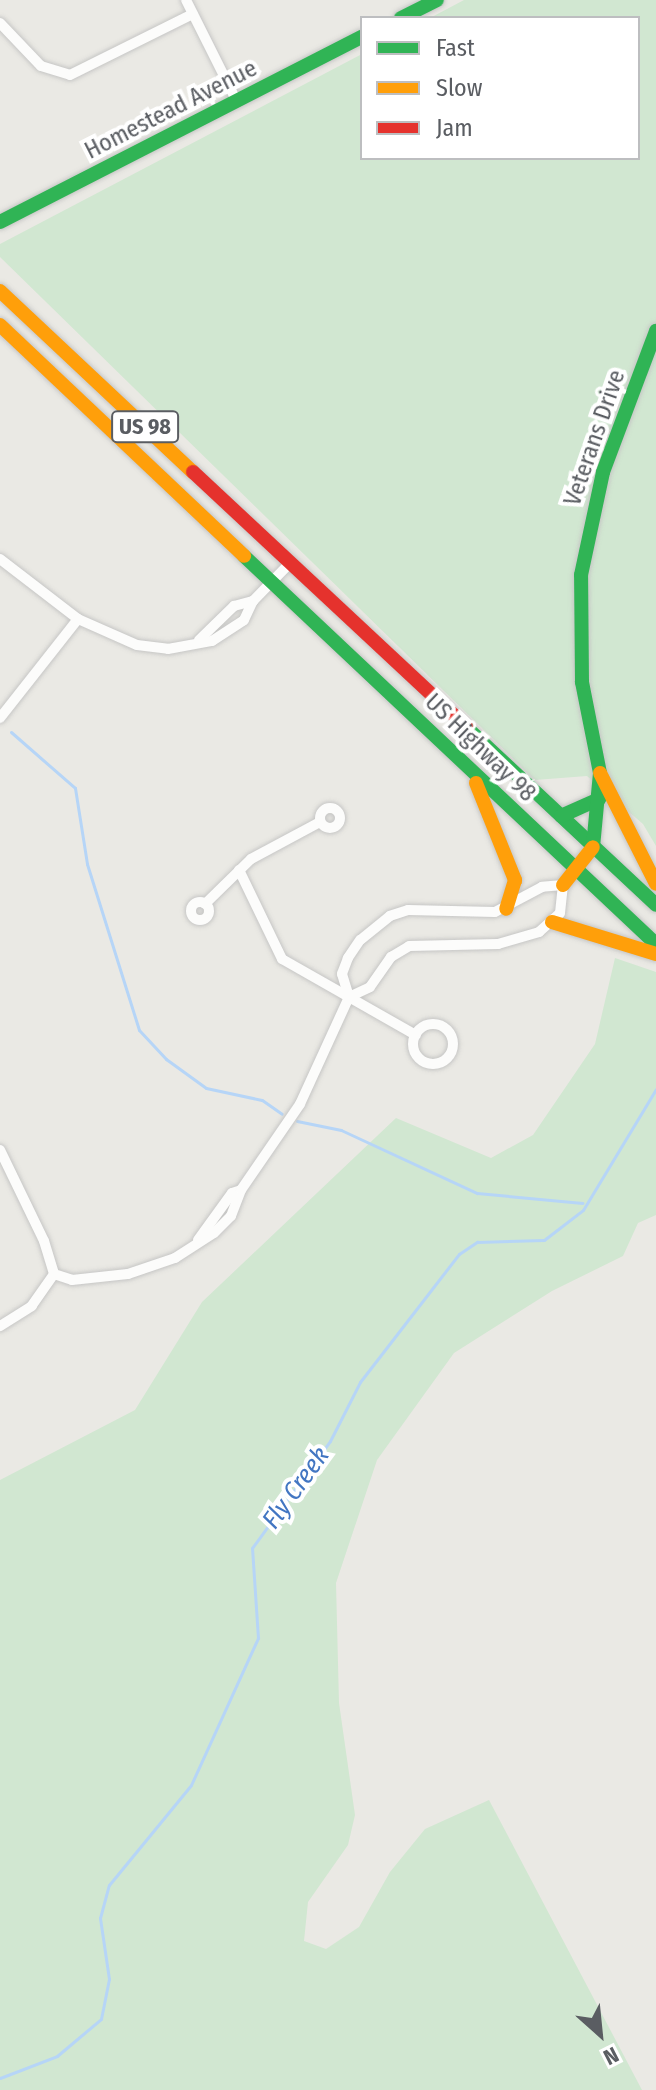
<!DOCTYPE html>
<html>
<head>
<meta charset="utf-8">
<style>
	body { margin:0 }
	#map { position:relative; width:656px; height:2090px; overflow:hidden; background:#eae9e4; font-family:"Fira Sans Condensed",sans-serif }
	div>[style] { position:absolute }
	.green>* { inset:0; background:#d1e7d1 }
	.stream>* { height:3px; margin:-1.5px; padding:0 1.5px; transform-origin:1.5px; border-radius:1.5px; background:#b6d5f7 }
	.roads { filter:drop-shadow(0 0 2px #c6c6c5) drop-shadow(0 0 2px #c6c6c5) }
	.street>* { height:10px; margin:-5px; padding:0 5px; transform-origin:5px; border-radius:5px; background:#fcfcfb }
	.street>.ring { margin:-5px; padding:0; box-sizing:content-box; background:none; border:10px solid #fcfcfb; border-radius:50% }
	.fast>* { height:14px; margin:-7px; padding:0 7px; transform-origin:7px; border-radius:7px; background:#30b455 }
	.slow>* { height:14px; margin:-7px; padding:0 7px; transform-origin:7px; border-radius:7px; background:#ff9f0a }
	.jam>* { height:14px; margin:-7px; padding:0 7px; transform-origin:7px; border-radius:7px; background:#e5322d }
	span { translate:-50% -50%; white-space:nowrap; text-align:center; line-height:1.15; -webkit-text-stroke:8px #fff; paint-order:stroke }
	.shield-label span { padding:2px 6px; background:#fff; border:2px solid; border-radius:6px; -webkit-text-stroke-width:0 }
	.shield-label { font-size:22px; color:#5a5d62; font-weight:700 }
	.street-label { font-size:24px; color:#5a5d62 }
	.water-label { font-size:26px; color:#4276c2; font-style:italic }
	.legend { position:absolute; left:360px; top:16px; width:280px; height:144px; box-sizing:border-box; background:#fff; border:2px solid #bdbec0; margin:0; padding:10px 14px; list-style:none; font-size:24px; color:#5a5d62 }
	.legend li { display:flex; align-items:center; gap:16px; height:40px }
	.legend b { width:40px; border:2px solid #bdbec0 }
	.north { position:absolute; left:560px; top:1994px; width:80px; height:80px; -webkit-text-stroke:6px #fff; paint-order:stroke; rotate:153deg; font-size:22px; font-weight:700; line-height:32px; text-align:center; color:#5a5d62 }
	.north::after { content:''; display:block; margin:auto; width:28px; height:36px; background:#5a5d62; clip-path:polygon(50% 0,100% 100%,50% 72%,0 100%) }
</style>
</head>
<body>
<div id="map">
	<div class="green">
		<i style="clip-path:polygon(464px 0,656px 0,656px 846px,643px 824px,587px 776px,535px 780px,0 257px,0 244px,362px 54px,362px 158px,638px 158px,638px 18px,430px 18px)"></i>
		<i style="clip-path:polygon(615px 958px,656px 972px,656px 1215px,638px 1223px,623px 1256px,552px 1291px,454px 1353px,377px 1460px,336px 1583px,339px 1703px,355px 1815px,348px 1845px,308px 1902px,304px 1941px,326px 1949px,359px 1927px,390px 1872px,425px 1829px,489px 1800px,642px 2090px,0 2090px,0 1480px,135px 1410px,202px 1302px,396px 1118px,491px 1158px,533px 1135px,595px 1044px)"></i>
	</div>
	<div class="stream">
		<i style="left:11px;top:732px;width:85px;rotate:41.2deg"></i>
		<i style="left:75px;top:788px;width:77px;rotate:81deg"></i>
		<i style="left:87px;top:864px;width:174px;rotate:72.6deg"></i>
		<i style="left:139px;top:1030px;width:40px;rotate:47deg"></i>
		<i style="left:166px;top:1059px;width:49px;rotate:35.9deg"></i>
		<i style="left:206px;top:1088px;width:57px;rotate:12.1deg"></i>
		<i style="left:262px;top:1100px;width:24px;rotate:35deg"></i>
		<i style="left:297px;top:1121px;width:45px;rotate:11.6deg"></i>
		<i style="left:341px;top:1130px;width:150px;rotate:24.9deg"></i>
		<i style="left:477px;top:1193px;width:106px;rotate:5.4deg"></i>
		<i style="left:0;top:2078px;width:61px;rotate:-21.1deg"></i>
		<i style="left:57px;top:2056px;width:57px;rotate:-40.1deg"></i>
		<i style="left:101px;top:2019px;width:41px;rotate:-78.7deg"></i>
		<i style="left:109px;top:1979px;width:62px;rotate:-98.4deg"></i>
		<i style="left:100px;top:1918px;width:34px;rotate:-75deg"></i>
		<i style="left:109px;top:1885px;width:129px;rotate:-50.6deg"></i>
		<i style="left:191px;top:1785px;width:162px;rotate:-65.5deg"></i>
		<i style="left:258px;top:1638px;width:90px;rotate:-93.8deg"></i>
		<i style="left:252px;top:1548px;width:132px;rotate:-53.9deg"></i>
		<i style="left:330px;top:1441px;width:66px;rotate:-63deg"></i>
		<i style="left:360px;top:1382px;width:162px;rotate:-52.3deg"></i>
		<i style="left:459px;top:1254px;width:22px;rotate:-34deg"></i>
		<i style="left:477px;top:1242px;width:67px;rotate:-1.7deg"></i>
		<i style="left:544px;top:1240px;width:49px;rotate:-37.6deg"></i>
		<i style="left:583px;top:1210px;width:141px;rotate:-58.9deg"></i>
	</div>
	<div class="roads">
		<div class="street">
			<i style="left:186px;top:0;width:112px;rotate:63.4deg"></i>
			<i style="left:0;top:23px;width:59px;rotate:46.4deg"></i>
			<i style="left:41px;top:66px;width:30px;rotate:17deg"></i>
			<i style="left:70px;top:75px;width:137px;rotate:-26.4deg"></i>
			<i style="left:0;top:559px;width:98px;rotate:37.6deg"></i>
			<i style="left:78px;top:619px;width:64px;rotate:23.8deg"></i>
			<i style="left:137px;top:645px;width:31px;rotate:7deg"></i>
			<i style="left:168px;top:649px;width:45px;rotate:-10.3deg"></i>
			<i style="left:212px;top:641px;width:38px;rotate:-33deg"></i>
			<i style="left:244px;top:620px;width:21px;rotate:-65deg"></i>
			<i style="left:199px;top:640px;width:49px;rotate:-44.2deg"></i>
			<i style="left:234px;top:606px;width:20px;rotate:-15deg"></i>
			<i style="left:253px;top:601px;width:52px;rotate:-45.8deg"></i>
			<i style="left:0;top:718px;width:126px;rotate:-51.8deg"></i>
			<i class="ring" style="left:320px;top:808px;width:10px;height:10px"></i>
			<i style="left:239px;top:870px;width:99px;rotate:64.2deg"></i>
			<i style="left:282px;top:959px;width:154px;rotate:29.6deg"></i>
			<i class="ring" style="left:191px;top:902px;width:8px;height:8px"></i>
			<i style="left:205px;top:904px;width:64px;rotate:-44.4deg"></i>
			<i style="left:251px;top:859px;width:78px;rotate:-28.2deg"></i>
			<i class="ring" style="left:413px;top:1024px;width:30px;height:30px"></i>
			<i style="left:0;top:1150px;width:101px;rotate:64.2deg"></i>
			<i style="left:44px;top:1241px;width:34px;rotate:73deg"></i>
			<i style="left:54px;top:1274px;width:39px;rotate:125deg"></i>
			<i style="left:32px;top:1306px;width:38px;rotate:148deg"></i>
			<i style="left:198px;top:1240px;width:58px;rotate:-54.1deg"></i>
			<i style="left:232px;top:1193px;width:9px;rotate:-18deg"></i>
			<i style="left:54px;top:1274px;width:19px;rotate:18deg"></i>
			<i style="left:72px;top:1280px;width:56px;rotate:-6.1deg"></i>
			<i style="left:128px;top:1274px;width:50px;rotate:-18.8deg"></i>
			<i style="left:175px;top:1258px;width:46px;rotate:-32.7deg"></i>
			<i style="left:214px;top:1233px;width:24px;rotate:-45deg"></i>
			<i style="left:231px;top:1216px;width:28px;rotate:-69deg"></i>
			<i style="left:241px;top:1190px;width:104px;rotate:-55.5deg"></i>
			<i style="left:300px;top:1104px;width:118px;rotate:-65.4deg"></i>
			<i style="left:349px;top:997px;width:23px;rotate:-25deg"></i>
			<i style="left:370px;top:987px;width:37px;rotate:-55deg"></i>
			<i style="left:391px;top:957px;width:21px;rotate:-31deg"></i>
			<i style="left:409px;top:946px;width:89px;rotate:-1.3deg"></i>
			<i style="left:498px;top:944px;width:43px;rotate:-16.3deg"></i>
			<i style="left:539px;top:932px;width:28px;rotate:-42deg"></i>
			<i style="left:560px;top:913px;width:28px;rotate:-84deg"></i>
			<i style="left:563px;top:885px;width:21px;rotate:175deg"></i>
			<i style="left:542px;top:887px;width:53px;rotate:152deg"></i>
			<i style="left:495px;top:912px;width:87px;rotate:-178.7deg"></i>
			<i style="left:408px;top:910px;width:19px;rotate:162deg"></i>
			<i style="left:390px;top:916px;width:38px;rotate:141deg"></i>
			<i style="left:360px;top:940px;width:22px;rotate:124deg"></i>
			<i style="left:348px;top:958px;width:17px;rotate:111deg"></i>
			<i style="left:342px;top:974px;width:24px;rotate:73deg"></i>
		</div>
		<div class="fast">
			<i style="left:401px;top:18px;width:40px;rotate:-26.6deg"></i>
			<i style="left:0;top:222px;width:407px;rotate:-27.1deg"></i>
			<i style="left:244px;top:556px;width:566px;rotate:43.28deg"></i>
			<i style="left:466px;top:727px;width:260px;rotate:43.1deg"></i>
			<i style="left:561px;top:816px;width:42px;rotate:-24.1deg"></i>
			<i style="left:593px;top:847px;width:74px;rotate:-84.6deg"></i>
			<i style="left:600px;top:773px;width:93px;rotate:-101.2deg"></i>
			<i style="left:582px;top:682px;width:107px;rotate:-90.5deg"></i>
			<i style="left:581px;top:575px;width:105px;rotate:-77.9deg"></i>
			<i style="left:603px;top:472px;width:151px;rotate:-69.4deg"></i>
		</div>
		<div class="slow">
			<i style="left:0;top:291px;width:265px;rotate:43.2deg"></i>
			<i style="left:0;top:325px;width:336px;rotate:43.4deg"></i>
			<i style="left:600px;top:773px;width:124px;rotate:63.2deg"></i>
			<i style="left:476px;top:783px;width:105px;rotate:68.1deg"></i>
			<i style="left:515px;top:880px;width:30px;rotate:107deg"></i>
			<i style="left:563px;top:885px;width:48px;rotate:-51.7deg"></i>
			<i style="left:552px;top:922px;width:109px;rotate:17.1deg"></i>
		</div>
		<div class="jam">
			<i style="left:193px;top:472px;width:374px;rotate:43deg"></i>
		</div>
	</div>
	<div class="shield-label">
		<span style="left:145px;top:427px">US 98</span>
	</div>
	<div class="street-label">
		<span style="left:171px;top:110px;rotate:-27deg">Homestead Avenue</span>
		<span style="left:595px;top:438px;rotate:-71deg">Veterans Drive</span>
		<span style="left:480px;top:748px;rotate:44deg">US Highway 98</span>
	</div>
	<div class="water-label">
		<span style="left:296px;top:1488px;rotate:-54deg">Fly Creek</span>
	</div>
	<ul class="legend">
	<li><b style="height:10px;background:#30b455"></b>Fast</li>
	<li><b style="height:10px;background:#ff9f0a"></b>Slow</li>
	<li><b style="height:10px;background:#e5322d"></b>Jam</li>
	</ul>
	<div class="north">N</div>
</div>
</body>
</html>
